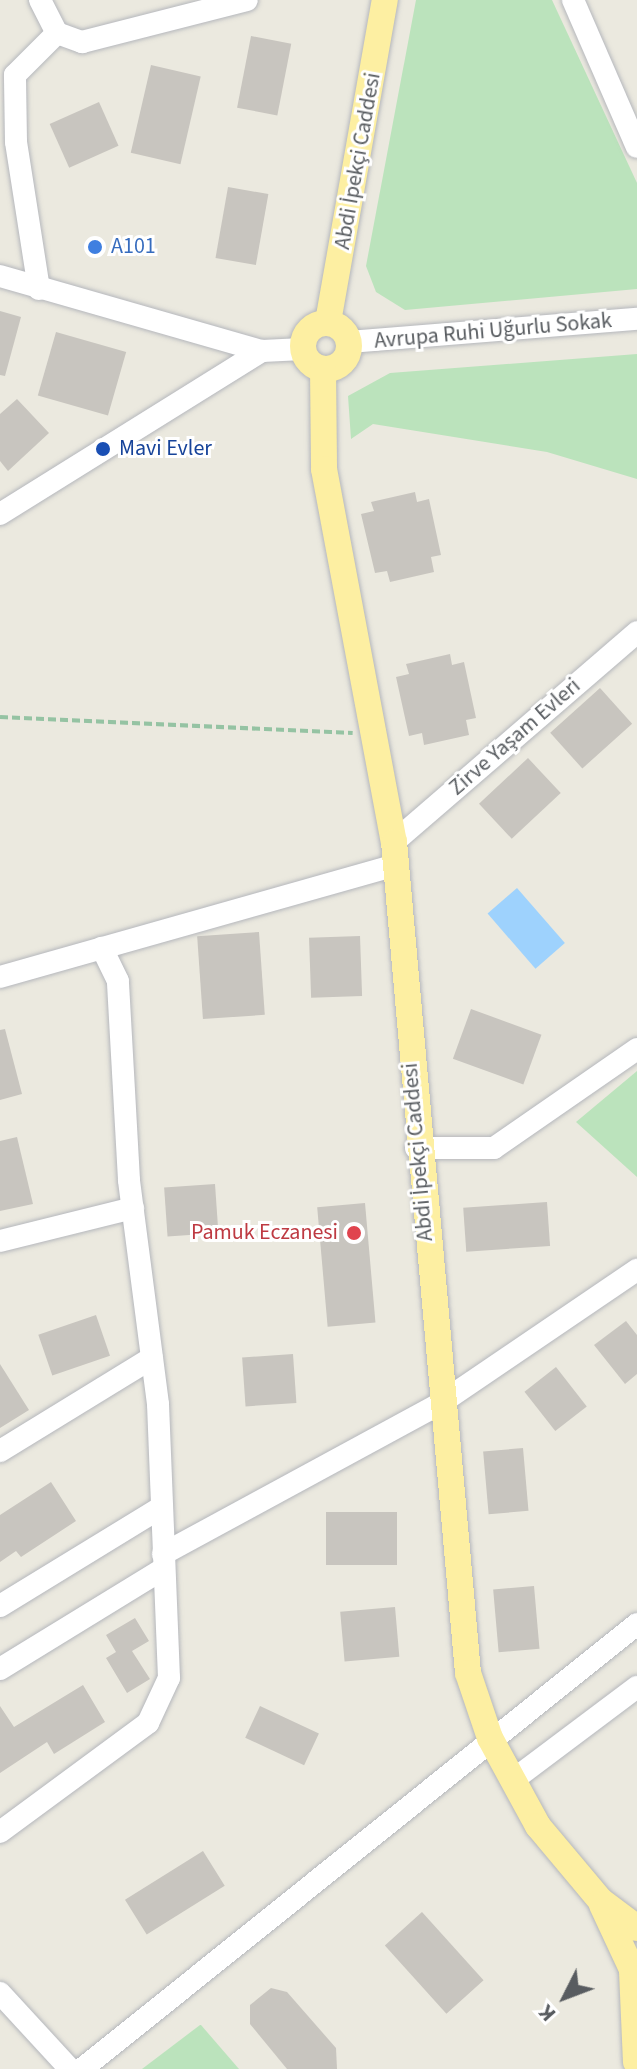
<!DOCTYPE html>
<html>
<head>
<meta charset="utf-8">
<style>
	body { margin:0 }
	#map { position:relative; width:637px; height:2069px; overflow:hidden; background:#ebe9df; font-family:"Source Sans 3",sans-serif }
	div>[style] { position:absolute }
	.green>* { inset:0; background:#bbe3bc }
	.water>* { inset:0; background:#9ed2fd; transform-origin:0 0 }
	.building>* { inset:0; background:#c8c5bf; transform-origin:0 0 }
	.path>* { height:4px; margin-top:-2px; transform-origin:0; background:repeating-linear-gradient(90deg,#95c3a3 0 8px,transparent 0 12px) }
	.roads { filter:drop-shadow(0 0 2px #b5b7bc) drop-shadow(0 0 2px #b5b7bc) }
	.minor>* { height:22px; margin:-11px; padding:0 11px; transform-origin:11px; border-radius:11px; background:#fff }
	.major>* { height:26px; margin:-13px; padding:0 13px; transform-origin:13px; border-radius:13px; background:#fdefa2 }
	.major>.ring { margin:-13px; padding:0; box-sizing:content-box; background:none; border:26px solid #fdefa2; border-radius:50% }
	.dots>* { width:22px; height:22px; translate:-50% -50%; box-sizing:border-box; border:4px solid #fff; border-radius:50% }
	span { translate:-50% -50%; white-space:nowrap; text-align:center; line-height:1.15; -webkit-text-stroke:6px #fff; paint-order:stroke }
	.street-label { font-size:22px; color:#585c60 }
	.shop-label { font-size:22px; color:#366cbe }
	.left { translate:0 -50%; text-align:left }
	.transit-label { font-size:22px; color:#164399 }
	.health-label { font-size:22px; color:#be3a42 }
	.right { translate:-100% -50%; text-align:right }
	.north { position:absolute; left:525px; top:1957px; width:80px; height:80px; -webkit-text-stroke:6px #fff; paint-order:stroke; rotate:228deg; font-size:22px; font-weight:700; line-height:32px; text-align:center; color:#585c60 }
	.north::after { content:''; display:block; margin:auto; width:28px; height:36px; background:#585c60; clip-path:polygon(50% 0,100% 100%,50% 72%,0 100%) }
</style>
</head>
<body>
<div id="map">
	<div class="green">
		<i style="clip-path:polygon(416px 0,552px 0,637px 183px,637px 289px,405px 310px,376px 292px,366px 266px)"></i>
		<i style="clip-path:polygon(637px 354px,637px 479px,547px 452px,373px 424px,351px 439px,348px 396px,390px 373px)"></i>
		<i style="clip-path:polygon(637px 1071px,637px 1177px,576px 1122px)"></i>
		<i style="clip-path:polygon(201px 2025px,239px 2069px,142px 2069px,200px 2025px)"></i>
	</div>
	<div class="water">
		<i style="left:517px;top:888px;width:73px;height:39px;rotate:49deg"></i>
	</div>
	<div class="building">
		<i style="left:251px;top:36px;width:41px;height:73px;rotate:11deg"></i>
		<i style="left:151px;top:65px;width:51px;height:90px;rotate:13deg"></i>
		<i style="left:99px;top:102px;width:48px;height:54px;rotate:66deg"></i>
		<i style="left:228px;top:187px;width:41px;height:72px;rotate:10deg"></i>
		<i style="clip-path:polygon(0 311px,21px 317px,5px 376px,0 375px)"></i>
		<i style="left:56px;top:332px;width:73px;height:66px;rotate:16deg"></i>
		<i style="clip-path:polygon(17px 399px,49px 433px,8px 471px,0 461px,0 414px)"></i>
		<i style="clip-path:polygon(415px 492px,417px 502px,429px 499px,441px 555px,431px 557px,434px 572px,390px 582px,387px 571px,375px 573px,361px 514px,374px 511px,371px 502px)"></i>
		<i style="clip-path:polygon(450px 654px,452px 665px,464px 662px,476px 718px,466px 720px,469px 735px,424px 745px,422px 733px,409px 736px,396px 677px,409px 674px,406px 664px)"></i>
		<i style="left:600px;top:688px;width:48px;height:67px;rotate:48deg"></i>
		<i style="left:528px;top:758px;width:48px;height:67px;rotate:47deg"></i>
		<i style="left:259px;top:932px;width:83px;height:62px;rotate:86deg"></i>
		<i style="left:360px;top:936px;width:60px;height:51px;rotate:88deg"></i>
		<i style="left:471px;top:1009px;width:75px;height:53px;rotate:20deg"></i>
		<i style="clip-path:polygon(5px 1029px,22px 1094px,0 1100px,0 1030px)"></i>
		<i style="clip-path:polygon(17px 1137px,33px 1204px,0 1211px,0 1141px)"></i>
		<i style="left:215px;top:1184px;width:49px;height:51px;rotate:86deg"></i>
		<i style="left:547px;top:1202px;width:44px;height:84px;rotate:86deg"></i>
		<i style="left:365px;top:1203px;width:120px;height:48px;rotate:85deg"></i>
		<i style="left:96px;top:1315px;width:43px;height:61px;rotate:71deg"></i>
		<i style="clip-path:polygon(626px 1321px,637px 1335px,637px 1374px,625px 1384px,594px 1345px)"></i>
		<i style="left:293px;top:1354px;width:49px;height:51px;rotate:86deg"></i>
		<i style="clip-path:polygon(0 1364px,29px 1410px,0 1428px)"></i>
		<i style="left:556px;top:1367px;width:50px;height:40px;rotate:52deg"></i>
		<i style="left:523px;top:1448px;width:63px;height:40px;rotate:85deg"></i>
		<i style="clip-path:polygon(51px 1482px,76px 1521px,21px 1557px,16px 1551px,0 1562px,0 1515px)"></i>
		<i style="left:326px;top:1512px;width:71px;height:53px"></i>
		<i style="left:534px;top:1586px;width:63px;height:41px;rotate:85deg"></i>
		<i style="left:395px;top:1607px;width:50px;height:55px;rotate:85deg"></i>
		<i style="clip-path:polygon(135px 1618px,149px 1641px,132px 1651px,150px 1679px,127px 1693px,106px 1658px,116px 1652px,106px 1635px)"></i>
		<i style="clip-path:polygon(83px 1685px,105px 1722px,54px 1754px,47px 1742px,0 1773px,0 1706px,14px 1727px)"></i>
		<i style="left:260px;top:1706px;width:65px;height:35px;rotate:25deg"></i>
		<i style="left:203px;top:1851px;width:41px;height:92px;rotate:58deg"></i>
		<i style="left:422px;top:1912px;width:92px;height:50px;rotate:48deg"></i>
		<i style="clip-path:polygon(271px 1988px,287px 1992px,336px 2048px,337px 2069px,287px 2069px,250px 2024px,250px 2005px)"></i>
	</div>
	<div class="path">
		<i style="left:0;top:717px;width:353px;rotate:2.6deg"></i>
	</div>
	<div class="roads">
		<div class="minor">
			<i style="left:40px;top:0;width:37px;rotate:63deg"></i>
			<i style="left:57px;top:33px;width:27px;rotate:20deg"></i>
			<i style="left:82px;top:42px;width:170px;rotate:-14.3deg"></i>
			<i style="left:573px;top:0;width:160px;rotate:66.5deg"></i>
			<i style="left:0;top:276px;width:273px;rotate:16deg"></i>
			<i style="left:39px;top:289px;width:149px;rotate:-98.9deg"></i>
			<i style="left:16px;top:142px;width:67px;rotate:-90.9deg"></i>
			<i style="left:15px;top:75px;width:59px;rotate:-45deg"></i>
			<i style="left:349px;top:342px;width:289px;rotate:-4.6deg"></i>
			<i style="left:0;top:514px;width:309px;rotate:-31.9deg"></i>
			<i style="left:262px;top:351px;width:41px;rotate:-2.8deg"></i>
			<i style="left:394px;top:842px;width:321px;rotate:-40.8deg"></i>
			<i style="left:0;top:977px;width:412px;rotate:-15.8deg"></i>
			<i style="left:416px;top:1148px;width:78px"></i>
			<i style="left:494px;top:1148px;width:174px;rotate:-34.7deg"></i>
			<i style="left:0;top:1241px;width:137px;rotate:-13.9deg"></i>
			<i style="left:0;top:1451px;width:178px;rotate:-31.5deg"></i>
			<i style="left:163px;top:1554px;width:316px;rotate:-28.5deg"></i>
			<i style="left:441px;top:1403px;width:237px;rotate:-34.2deg"></i>
			<i style="left:0;top:1606px;width:188px;rotate:-31.5deg"></i>
			<i style="left:0;top:1669px;width:191px;rotate:-31.5deg"></i>
			<i style="left:513px;top:1780px;width:155px;rotate:-36.9deg"></i>
			<i style="left:0;top:1832px;width:184px;rotate:-36.4deg"></i>
			<i style="left:148px;top:1723px;width:50px;rotate:-65deg"></i>
			<i style="left:169px;top:1678px;width:274px;rotate:-92.3deg"></i>
			<i style="left:158px;top:1404px;width:226px;rotate:-97.4deg"></i>
			<i style="left:129px;top:1180px;width:199px;rotate:-93.2deg"></i>
			<i style="left:118px;top:981px;width:37px;rotate:-116deg"></i>
			<i style="left:0;top:1993px;width:103px;rotate:47.4deg"></i>
			<i style="left:82px;top:2069px;width:711px;rotate:-38.72deg"></i>
		</div>
		<div class="major">
			<i style="left:328px;top:322px;width:327px;rotate:-80deg"></i>
			<i class="ring" style="left:303px;top:323px;width:20px;height:20px"></i>
			<i style="left:323px;top:369px;width:100px;rotate:89.4deg"></i>
			<i style="left:324px;top:469px;width:380px;rotate:79.4deg"></i>
			<i style="left:394px;top:842px;width:834px;rotate:84.91deg"></i>
			<i style="left:468px;top:1673px;width:69px;rotate:71.3deg"></i>
			<i style="left:490px;top:1738px;width:100px;rotate:61.4deg"></i>
			<i style="left:538px;top:1826px;width:98px;rotate:50deg"></i>
			<i style="left:601px;top:1901px;width:45px;rotate:36.9deg"></i>
			<i style="left:602px;top:1905px;width:83px;rotate:65deg"></i>
			<i style="left:632px;top:1971px;width:91px;rotate:87.5deg"></i>
		</div>
	</div>
	<div class="dots">
		<i style="left:95px;top:247px;background:#3f7fe0"></i>
		<i style="left:103px;top:449px;background:#1a4fb4"></i>
		<i style="left:354px;top:1233px;background:#e0444e"></i>
	</div>
	<div class="street-label">
		<span style="left:358px;top:161px;rotate:-80deg">Abdi İpekçi Caddesi</span>
		<span style="left:493px;top:331px;rotate:-5deg">Avrupa Ruhi Uğurlu Sokak</span>
		<span style="left:515px;top:737px;rotate:-41deg">Zirve Yaşam Evleri</span>
		<span style="left:418px;top:1152px;rotate:-95deg">Abdi İpekçi Caddesi</span>
	</div>
	<div class="shop-label">
		<span class="left" style="left:111px;top:247px">A101</span>
	</div>
	<div class="transit-label">
		<span class="left" style="left:119px;top:449px">Mavi Evler</span>
	</div>
	<div class="health-label">
		<span class="right" style="left:338px;top:1233px">Pamuk Eczanesi</span>
	</div>
	<div class="north">K</div>
</div>
</body>
</html>
